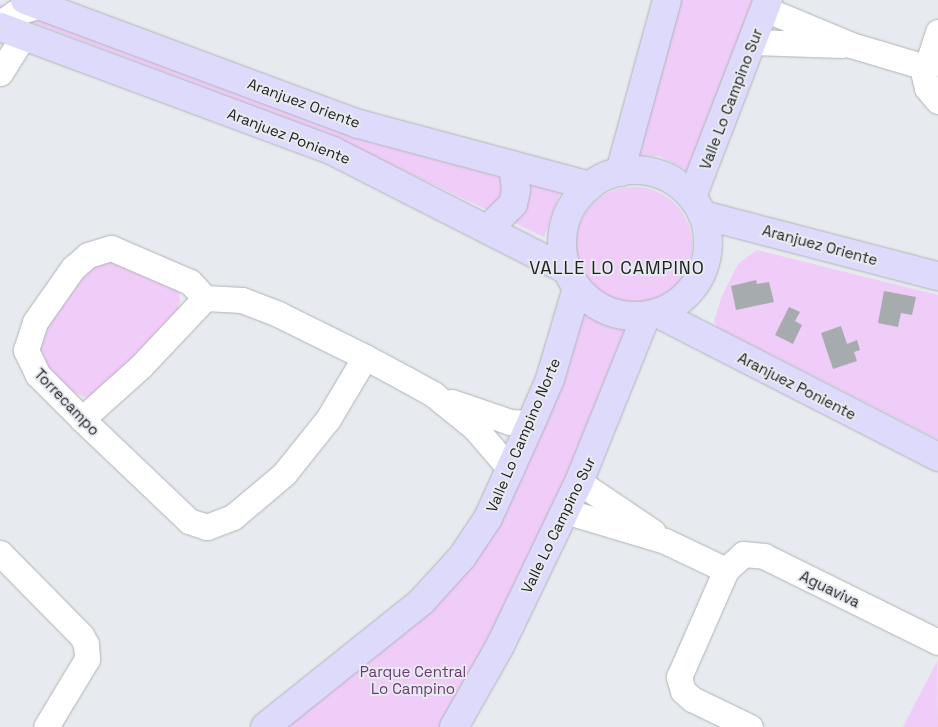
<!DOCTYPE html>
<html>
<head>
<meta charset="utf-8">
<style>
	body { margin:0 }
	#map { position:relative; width:938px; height:727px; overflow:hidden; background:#e7ebef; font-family:"Space Grotesk",sans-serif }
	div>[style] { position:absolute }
	.green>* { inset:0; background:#f0ccf9 }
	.round { border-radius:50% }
	.building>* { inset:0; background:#a6acae }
	.roads { filter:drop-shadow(0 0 1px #b0b3b7) drop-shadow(0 0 1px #b0b3b7) }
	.street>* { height:25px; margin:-12.5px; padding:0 12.5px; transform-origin:12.5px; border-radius:12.5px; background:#fff }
	.secondary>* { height:28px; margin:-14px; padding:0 14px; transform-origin:14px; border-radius:14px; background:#dddafc }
	.secondary>.ring { margin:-14px; padding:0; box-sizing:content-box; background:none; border:28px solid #dddafc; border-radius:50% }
	span { translate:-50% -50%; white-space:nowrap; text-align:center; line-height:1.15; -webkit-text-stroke:4px #e7ebef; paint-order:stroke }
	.street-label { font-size:15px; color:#212224 }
	.park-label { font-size:15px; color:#6b3976 }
	.quarter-label { font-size:18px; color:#212224; letter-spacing:1px }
</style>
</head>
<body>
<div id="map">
	<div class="green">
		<i style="clip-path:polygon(674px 0,753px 0,695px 174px,659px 156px,631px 155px)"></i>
		<i style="clip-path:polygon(0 4px,373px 143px,560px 193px,544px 237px,328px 134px,0 10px)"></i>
		<i class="round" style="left:576px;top:187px;width:116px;height:116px"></i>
		<i style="clip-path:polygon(757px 250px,938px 295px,938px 439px,717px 327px,714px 321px,722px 296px,738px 264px)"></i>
		<i style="clip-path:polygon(101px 257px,178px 285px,180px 300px,176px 319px,91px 397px,85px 397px,62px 388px,36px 351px,37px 334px,85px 270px)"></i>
		<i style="clip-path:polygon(582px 305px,594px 315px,622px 326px,641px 328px,577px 472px,441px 727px,275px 727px,452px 587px)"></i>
		<i style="clip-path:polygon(937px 661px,938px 727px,903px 727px)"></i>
	</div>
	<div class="building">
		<i style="clip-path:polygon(756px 280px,757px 284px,769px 282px,774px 302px,736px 310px,731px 286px)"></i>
		<i style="clip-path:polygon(884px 291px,916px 297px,912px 315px,901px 313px,898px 327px,878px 323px)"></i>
		<i style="clip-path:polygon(789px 307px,800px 312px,795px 321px,802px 325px,793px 344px,775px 335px)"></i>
		<i style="clip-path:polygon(841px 326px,847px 344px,857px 340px,860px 350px,854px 352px,857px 361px,833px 369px,821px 333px)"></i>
	</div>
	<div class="roads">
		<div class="street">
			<i style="left:765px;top:9px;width:93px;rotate:22.7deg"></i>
			<i style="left:851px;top:45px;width:77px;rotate:16.6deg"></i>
			<i style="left:0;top:23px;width:18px;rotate:-34deg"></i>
			<i style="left:15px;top:13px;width:25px;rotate:-18deg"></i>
			<i style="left:938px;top:32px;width:45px;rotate:108deg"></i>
			<i style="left:924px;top:75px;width:13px;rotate:77deg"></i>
			<i style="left:927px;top:88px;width:17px;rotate:50deg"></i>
			<i style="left:753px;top:42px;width:88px;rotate:2deg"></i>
			<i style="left:0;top:73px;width:45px;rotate:-57.7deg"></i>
			<i style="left:365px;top:357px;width:72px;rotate:120.8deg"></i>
			<i style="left:328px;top:419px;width:70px;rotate:128.7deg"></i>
			<i style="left:284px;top:474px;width:67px;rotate:139.9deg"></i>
			<i style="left:233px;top:517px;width:28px;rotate:159deg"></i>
			<i style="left:207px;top:527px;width:19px;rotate:-162deg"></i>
			<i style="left:189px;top:521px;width:148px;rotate:-136.4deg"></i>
			<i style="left:82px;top:419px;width:62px;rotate:-135deg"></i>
			<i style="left:38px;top:375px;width:28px;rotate:-116deg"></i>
			<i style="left:26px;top:350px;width:29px;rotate:-72deg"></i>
			<i style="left:35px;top:322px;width:66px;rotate:-54.9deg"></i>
			<i style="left:73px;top:268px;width:20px;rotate:-41deg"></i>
			<i style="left:88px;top:255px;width:24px;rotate:-17deg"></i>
			<i style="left:111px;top:248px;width:86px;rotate:23.3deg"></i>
			<i style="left:190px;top:282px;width:22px;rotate:47deg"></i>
			<i style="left:205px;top:298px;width:37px;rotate:3deg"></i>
			<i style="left:242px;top:300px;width:39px;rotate:21deg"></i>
			<i style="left:278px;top:314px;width:97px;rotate:26.3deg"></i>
			<i style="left:365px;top:357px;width:47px;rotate:28.2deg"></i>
			<i style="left:406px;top:379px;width:31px;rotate:29deg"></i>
			<i style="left:433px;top:394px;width:54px;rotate:39deg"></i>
			<i style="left:475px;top:428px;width:55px;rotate:49.4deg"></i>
			<i style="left:452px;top:402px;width:61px;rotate:19deg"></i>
			<i style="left:510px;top:422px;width:21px;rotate:3deg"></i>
			<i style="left:82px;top:419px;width:79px;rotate:-41.9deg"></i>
			<i style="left:141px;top:366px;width:93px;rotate:-46.7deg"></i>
			<i style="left:579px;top:482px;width:89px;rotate:34deg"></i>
			<i style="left:565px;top:511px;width:104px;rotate:16.7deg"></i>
			<i style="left:665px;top:541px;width:68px;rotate:25.4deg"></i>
			<i style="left:0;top:553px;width:115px;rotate:45.4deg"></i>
			<i style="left:81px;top:635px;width:10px;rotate:61deg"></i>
			<i style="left:86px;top:644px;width:15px;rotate:86deg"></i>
			<i style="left:87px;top:659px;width:79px;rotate:121.1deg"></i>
			<i style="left:750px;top:727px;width:64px;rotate:-154.2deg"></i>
			<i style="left:692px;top:699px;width:12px;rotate:-138deg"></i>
			<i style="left:683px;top:691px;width:15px;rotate:-106deg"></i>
			<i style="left:679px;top:677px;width:117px;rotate:-66.3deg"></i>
			<i style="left:726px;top:570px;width:23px;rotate:-43deg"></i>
			<i style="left:743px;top:554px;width:21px;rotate:5deg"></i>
			<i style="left:764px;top:556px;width:194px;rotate:26.3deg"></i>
		</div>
		<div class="secondary">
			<i style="left:25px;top:0;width:356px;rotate:20.4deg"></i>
			<i style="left:359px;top:124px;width:239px;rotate:15deg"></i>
			<i style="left:0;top:27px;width:355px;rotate:20.4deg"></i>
			<i style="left:333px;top:151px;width:263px;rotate:27deg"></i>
			<i class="ring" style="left:562px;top:170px;width:118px;height:118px"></i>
			<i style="left:620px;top:172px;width:178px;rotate:-74.7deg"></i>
			<i style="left:692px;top:197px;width:211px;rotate:-68.9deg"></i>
			<i style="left:703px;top:215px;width:243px;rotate:14.6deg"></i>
			<i style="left:489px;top:228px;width:34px;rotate:-45deg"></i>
			<i style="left:513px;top:204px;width:14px;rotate:-78deg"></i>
			<i style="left:516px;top:190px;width:25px;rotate:-97deg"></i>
			<i style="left:657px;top:313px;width:316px;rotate:27.1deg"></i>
			<i style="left:265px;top:727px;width:201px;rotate:-38.7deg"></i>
			<i style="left:422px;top:601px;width:59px;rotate:-47.7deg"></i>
			<i style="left:462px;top:557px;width:47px;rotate:-56.3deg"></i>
			<i style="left:488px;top:518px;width:104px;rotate:-65.6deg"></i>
			<i style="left:531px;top:423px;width:48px;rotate:-66.6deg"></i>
			<i style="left:550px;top:379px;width:95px;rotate:-73.5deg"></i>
			<i style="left:454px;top:727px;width:93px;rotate:-60.4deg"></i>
			<i style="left:500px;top:646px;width:182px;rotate:-64.3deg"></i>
			<i style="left:579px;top:482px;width:179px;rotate:-68deg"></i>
		</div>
	</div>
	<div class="street-label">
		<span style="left:731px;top:99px;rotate:-69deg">Valle Lo Campino Sur</span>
		<span style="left:304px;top:103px;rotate:20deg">Aranjuez Oriente</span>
		<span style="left:289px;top:136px;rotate:21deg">Aranjuez Poniente</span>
		<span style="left:820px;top:245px;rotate:15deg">Aranjuez Oriente</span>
		<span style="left:797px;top:386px;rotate:27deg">Aranjuez Poniente</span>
		<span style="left:67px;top:402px;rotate:46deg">Torrecampo</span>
		<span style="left:523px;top:435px;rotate:-67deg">Valle Lo Campino Norte</span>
		<span style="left:558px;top:525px;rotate:-64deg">Valle Lo Campino Sur</span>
		<span style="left:830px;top:589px;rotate:26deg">Aguaviva</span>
	</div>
	<div class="park-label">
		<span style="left:413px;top:680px">Parque Central<br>Lo Campino</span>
	</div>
	<div class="quarter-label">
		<span style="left:617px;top:268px">VALLE LO CAMPINO</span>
	</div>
</div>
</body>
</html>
